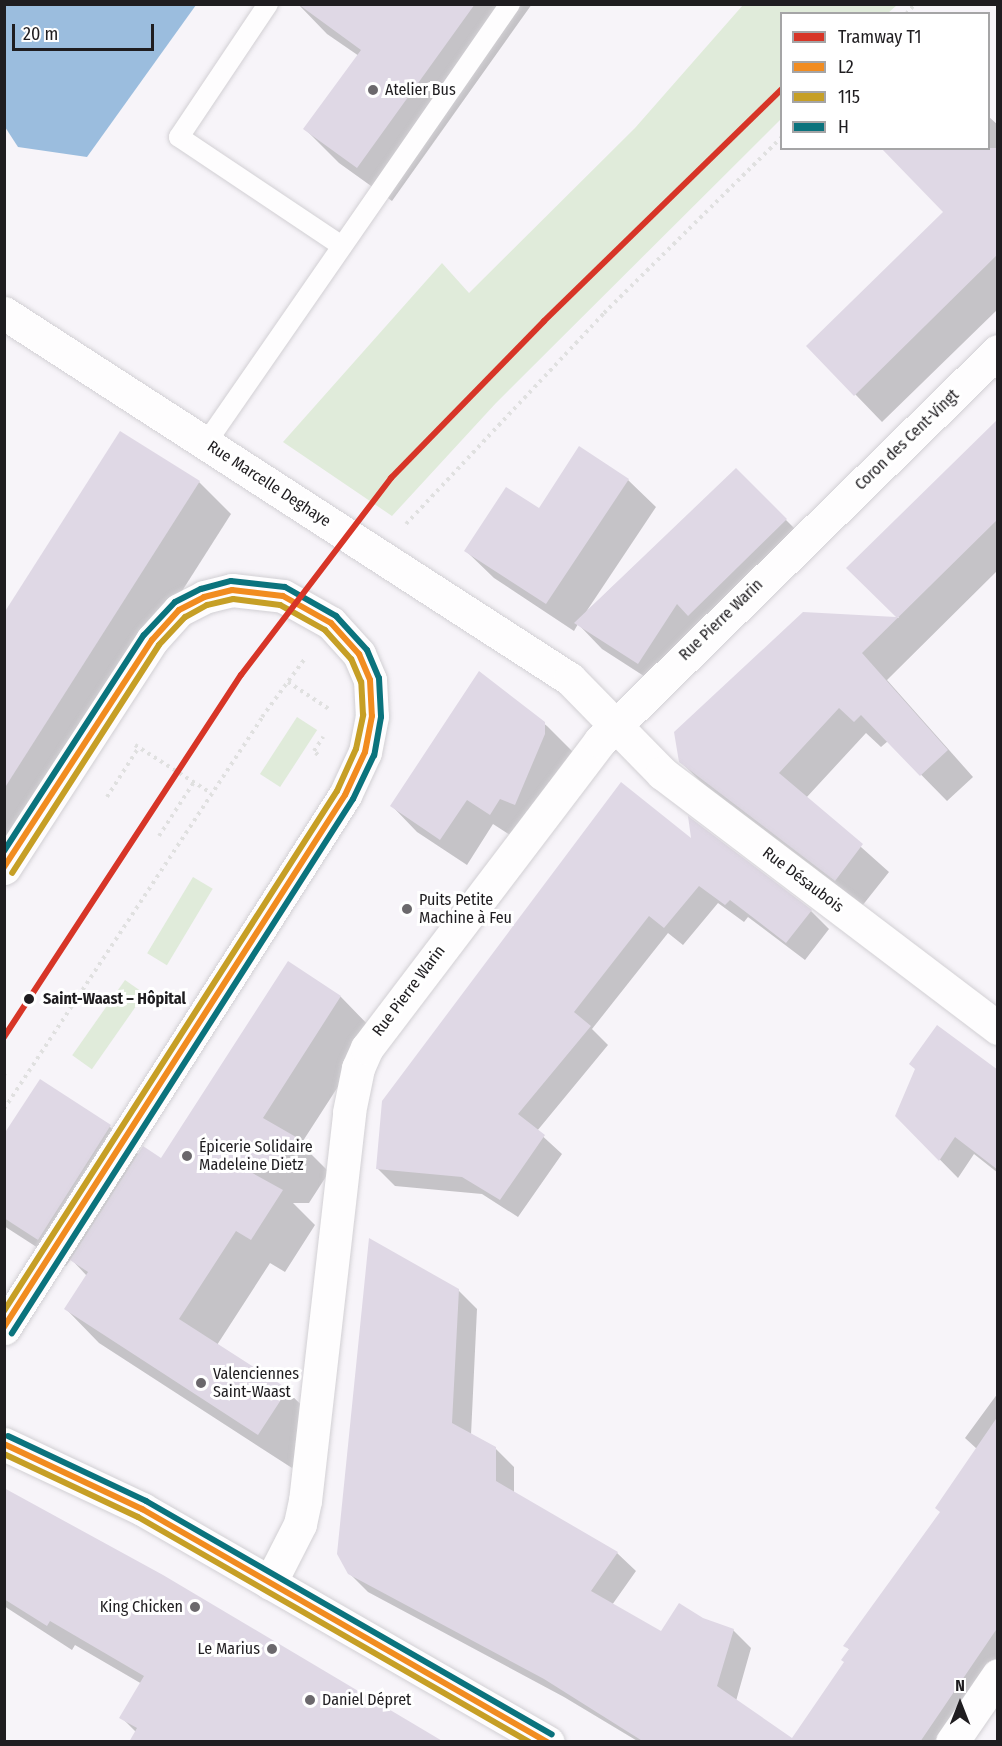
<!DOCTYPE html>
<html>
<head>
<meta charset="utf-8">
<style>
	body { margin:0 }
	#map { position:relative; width:1002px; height:1746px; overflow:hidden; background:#f7f4f9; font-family:"Fira Sans Condensed",sans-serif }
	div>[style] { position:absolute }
	.green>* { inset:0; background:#e0ebda; transform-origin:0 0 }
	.water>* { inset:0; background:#9bbdde }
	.shadow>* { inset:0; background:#0003 }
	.building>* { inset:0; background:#dfd8e5 }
	.path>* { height:4px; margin-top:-2px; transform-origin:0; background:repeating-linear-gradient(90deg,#e0e0e0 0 3px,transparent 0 7.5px) }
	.roads { filter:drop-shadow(0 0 2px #d2d0d4) drop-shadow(0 0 2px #d2d0d4) }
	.service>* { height:20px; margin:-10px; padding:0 10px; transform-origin:10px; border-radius:10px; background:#fefdfe }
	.minor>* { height:33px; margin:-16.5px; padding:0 16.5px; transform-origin:16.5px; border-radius:16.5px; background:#fefdfe }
	.secondary>* { height:33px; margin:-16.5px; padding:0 16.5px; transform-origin:16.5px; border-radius:16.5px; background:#fefdfe }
	.bus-1>* { height:6px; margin:-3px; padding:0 3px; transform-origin:3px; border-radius:3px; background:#f18c20 }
	.bus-2>* { height:6px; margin:-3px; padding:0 3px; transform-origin:3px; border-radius:3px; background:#c69f26 }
	.bus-3>* { height:6px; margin:-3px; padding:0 3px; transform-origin:3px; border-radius:3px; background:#0b737d }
	.tram-1>* { height:6px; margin:-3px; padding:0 3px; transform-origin:3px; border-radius:3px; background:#d73527 }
	.dots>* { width:16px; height:16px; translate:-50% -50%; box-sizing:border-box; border:3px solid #fff; border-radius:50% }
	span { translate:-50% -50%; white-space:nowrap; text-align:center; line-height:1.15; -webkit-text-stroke:6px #fff; paint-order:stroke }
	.poi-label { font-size:16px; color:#1f1d20 }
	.left { translate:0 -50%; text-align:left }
	.right { translate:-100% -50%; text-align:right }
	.street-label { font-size:16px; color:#1f1d20 }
	.stop-label { font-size:16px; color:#1f1d20; font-weight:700 }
	.frame { position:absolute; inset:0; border:6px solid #1f1d20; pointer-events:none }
	.legend { position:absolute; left:780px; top:12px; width:210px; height:138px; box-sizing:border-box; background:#fff; border:2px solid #a5a5a6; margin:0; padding:8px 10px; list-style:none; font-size:18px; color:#1f1d20 }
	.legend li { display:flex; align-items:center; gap:12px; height:30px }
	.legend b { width:30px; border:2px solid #a5a5a6 }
	.north { position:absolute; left:930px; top:1674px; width:60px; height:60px; -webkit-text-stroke:4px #fff; paint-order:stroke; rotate:0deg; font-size:16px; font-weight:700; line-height:24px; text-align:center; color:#1f1d20 }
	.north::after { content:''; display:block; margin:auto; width:21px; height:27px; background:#1f1d20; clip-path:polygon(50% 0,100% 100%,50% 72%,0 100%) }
	.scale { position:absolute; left:12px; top:24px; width:142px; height:27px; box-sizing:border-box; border:3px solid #1f1d20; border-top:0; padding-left:8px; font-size:18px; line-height:21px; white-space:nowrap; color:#1f1d20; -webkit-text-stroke:4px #fff; paint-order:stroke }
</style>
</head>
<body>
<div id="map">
	<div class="green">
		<i style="clip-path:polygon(743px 5px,897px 5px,888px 13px,782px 14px,781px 119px,496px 403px,392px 516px,283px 442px,442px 263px,469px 293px,635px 128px)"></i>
		<i style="left:297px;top:717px;width:24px;height:68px;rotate:33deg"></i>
		<i style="left:193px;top:877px;width:23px;height:89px;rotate:31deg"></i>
		<i style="left:125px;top:980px;width:24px;height:92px;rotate:35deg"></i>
	</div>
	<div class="water">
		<i style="clip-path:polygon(4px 5px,5px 4px,196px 5px,87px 157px,18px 147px,5px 127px)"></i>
	</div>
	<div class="shadow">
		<i style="clip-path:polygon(298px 4px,532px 4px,392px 201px,339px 163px,305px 129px,359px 56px,327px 34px)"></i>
		<i style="clip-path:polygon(988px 116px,998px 125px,998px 309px,882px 422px,855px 394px,945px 212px,988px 148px)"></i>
		<i style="clip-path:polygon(998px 420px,998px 570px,887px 680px,973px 777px,947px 801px,888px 741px,881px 747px,866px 733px,806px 798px,889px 872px,862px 906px,707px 788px,680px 761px,803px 613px,899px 618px,849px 568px)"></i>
		<i style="clip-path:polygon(736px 470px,812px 546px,664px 689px,602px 649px,578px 624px,574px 631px,494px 578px,466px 551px,539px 510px,628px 480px,656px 507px,586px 612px)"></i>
		<i style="clip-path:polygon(199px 482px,231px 514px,4px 871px,4px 616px)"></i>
		<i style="clip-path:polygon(479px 673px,547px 726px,573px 752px,516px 839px,493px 824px,467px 865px,417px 832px,392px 806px)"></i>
		<i style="clip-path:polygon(693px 841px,811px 911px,829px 929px,805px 960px,748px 917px,744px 922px,718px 903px,683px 945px,668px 933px,592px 1029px,608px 1045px,537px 1131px,562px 1154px,518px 1217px,482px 1194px,395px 1186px,377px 1168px)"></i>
		<i style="clip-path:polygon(289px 964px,341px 997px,374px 1031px,301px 1144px,329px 1172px,309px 1203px,293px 1203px,315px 1225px,285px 1272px,270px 1263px,217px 1345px,287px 1391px,321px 1424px,292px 1468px,99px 1343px,66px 1309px,87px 1276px,71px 1259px,66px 1266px,4px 1226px,4px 1137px,40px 1081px,110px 1127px,139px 1155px,162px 1160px)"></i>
		<i style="clip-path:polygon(998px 1076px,998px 1173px,974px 1154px,958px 1178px,897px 1116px)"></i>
		<i style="clip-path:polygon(458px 1290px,477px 1309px,471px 1435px,495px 1448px,514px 1467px,514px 1493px,617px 1553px,636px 1571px,612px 1605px,662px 1633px,702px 1619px,733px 1630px,751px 1648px,736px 1701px,793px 1740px,845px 1662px,850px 1650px,845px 1645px,941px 1512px,977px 1449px,965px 1438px,998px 1393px,998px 1673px,951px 1742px,639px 1742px,564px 1697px,368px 1592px,349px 1573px)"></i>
		<i style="clip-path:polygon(4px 1490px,442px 1742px,136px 1732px,121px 1717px,142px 1684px,75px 1645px,72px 1650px,4px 1606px)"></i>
	</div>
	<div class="building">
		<i style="clip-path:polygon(298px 4px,475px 4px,357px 168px,303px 129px,361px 50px)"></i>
		<i style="clip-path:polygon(881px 148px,998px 148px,998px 254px,854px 396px,806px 346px,943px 212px)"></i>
		<i style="clip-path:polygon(998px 419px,998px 519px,862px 653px,948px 750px,920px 776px,861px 715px,854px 722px,839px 708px,779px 773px,863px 844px,835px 881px,679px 762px,674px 732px,803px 612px,896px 617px,846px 568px)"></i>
		<i style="clip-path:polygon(120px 431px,200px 481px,4px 789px,4px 613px)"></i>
		<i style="clip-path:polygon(579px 446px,629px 479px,546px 604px,464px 551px,506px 487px,539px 508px)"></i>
		<i style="clip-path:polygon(736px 468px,787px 519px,688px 616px,677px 604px,638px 664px,574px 623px)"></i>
		<i style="clip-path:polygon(479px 671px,545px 722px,545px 734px,515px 805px,500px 799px,490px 815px,467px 800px,440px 840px,390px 806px)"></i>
		<i style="clip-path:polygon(621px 782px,691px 838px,688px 816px,812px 910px,786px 943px,730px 900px,725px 905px,699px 886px,664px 928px,649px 916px,574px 1012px,591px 1026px,518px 1114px,545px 1135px,500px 1200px,462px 1177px,376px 1169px,382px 1101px)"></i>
		<i style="clip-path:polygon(288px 961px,341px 996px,263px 1118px,296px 1137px,276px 1170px,247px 1170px,283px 1190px,251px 1240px,236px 1231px,179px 1319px,288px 1389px,258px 1435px,64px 1309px,88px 1272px,70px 1260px,143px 1146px,161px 1158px)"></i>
		<i style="clip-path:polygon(937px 1025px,998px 1070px,998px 1170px,955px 1137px,939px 1161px,895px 1116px,915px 1069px,909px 1064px)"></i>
		<i style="clip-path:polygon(40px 1079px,111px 1125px,38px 1240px,4px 1218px,4px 1134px)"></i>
		<i style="clip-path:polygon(369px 1238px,459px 1289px,452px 1423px,496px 1447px,496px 1481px,618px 1552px,591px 1591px,661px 1631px,679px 1603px,703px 1618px,734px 1629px,717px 1686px,792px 1738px,844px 1662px,841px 1660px,849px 1649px,843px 1646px,940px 1512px,935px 1508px,998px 1416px,998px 1627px,920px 1742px,644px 1742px,544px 1679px,348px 1574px,337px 1554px)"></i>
		<i style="clip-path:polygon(4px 1488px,163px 1575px,444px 1742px,129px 1742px,137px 1728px,119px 1718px,144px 1676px,50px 1621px,47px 1626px,4px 1599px)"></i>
	</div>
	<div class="path">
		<i style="left:906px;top:14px;width:13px;rotate:-48deg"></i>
		<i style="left:406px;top:524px;width:289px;rotate:-46.8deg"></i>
		<i style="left:604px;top:313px;width:250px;rotate:-44.7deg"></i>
		<i style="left:288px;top:682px;width:49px;rotate:33.4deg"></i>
		<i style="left:135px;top:745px;width:90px;rotate:32.3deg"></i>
		<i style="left:318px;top:755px;width:6px;rotate:-135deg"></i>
		<i style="left:314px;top:751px;width:17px;rotate:-57deg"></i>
		<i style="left:107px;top:797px;width:59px;rotate:-57.4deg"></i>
		<i style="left:159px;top:836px;width:64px;rotate:-57.1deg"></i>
		<i style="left:4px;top:1075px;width:2px;rotate:-63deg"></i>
		<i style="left:4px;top:1109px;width:469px;rotate:-56.6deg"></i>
		<i style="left:262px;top:717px;width:74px;rotate:-53.7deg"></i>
	</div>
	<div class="roads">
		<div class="service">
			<i style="left:268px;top:4px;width:160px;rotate:123.8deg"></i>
			<i style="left:179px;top:137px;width:196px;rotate:33.8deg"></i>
			<i style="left:206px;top:443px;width:534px;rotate:-55.3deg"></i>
		</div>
		<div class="minor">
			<i style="left:4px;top:313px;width:674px;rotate:32.89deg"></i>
			<i style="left:570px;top:679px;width:132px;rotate:45.6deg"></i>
			<i style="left:662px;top:773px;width:422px;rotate:37.2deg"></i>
			<i style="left:4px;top:868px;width:272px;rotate:-57deg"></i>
			<i style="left:152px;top:640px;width:40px;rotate:-48deg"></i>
			<i style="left:179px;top:610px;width:28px;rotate:-27deg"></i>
			<i style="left:204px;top:597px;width:29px;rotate:-14deg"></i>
			<i style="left:232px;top:590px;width:51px;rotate:6.7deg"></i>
			<i style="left:283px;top:596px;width:55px;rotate:29.4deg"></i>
			<i style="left:331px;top:623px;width:42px;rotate:47.9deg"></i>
			<i style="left:359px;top:654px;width:28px;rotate:67deg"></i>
			<i style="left:370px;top:680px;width:36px;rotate:87deg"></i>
			<i style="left:372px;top:716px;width:37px;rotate:101deg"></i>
			<i style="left:365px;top:752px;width:47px;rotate:114.9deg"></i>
			<i style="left:345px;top:795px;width:633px;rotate:122.61deg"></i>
			<i style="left:270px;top:1583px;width:66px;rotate:-63deg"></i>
			<i style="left:300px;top:1524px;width:24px;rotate:-78deg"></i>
			<i style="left:305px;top:1501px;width:391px;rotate:-83.5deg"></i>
			<i style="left:349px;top:1112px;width:45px;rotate:-78.4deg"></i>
			<i style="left:358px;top:1068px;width:22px;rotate:-66deg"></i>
			<i style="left:367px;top:1048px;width:385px;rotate:-52.8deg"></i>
			<i style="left:600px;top:741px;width:557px;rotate:-44.42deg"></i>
			<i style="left:952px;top:1742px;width:81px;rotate:-55.5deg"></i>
		</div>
		<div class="secondary">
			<i style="left:4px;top:1444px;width:153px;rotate:25.2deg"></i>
			<i style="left:142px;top:1509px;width:468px;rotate:29.9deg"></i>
		</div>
	</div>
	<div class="bus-1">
		<i style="left:4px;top:867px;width:271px;rotate:-56.9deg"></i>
		<i style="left:152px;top:640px;width:40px;rotate:-48deg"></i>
		<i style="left:179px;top:610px;width:28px;rotate:-27deg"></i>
		<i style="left:204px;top:597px;width:29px;rotate:-14deg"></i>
		<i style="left:232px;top:590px;width:51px;rotate:6.7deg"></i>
		<i style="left:283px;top:596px;width:55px;rotate:29.4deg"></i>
		<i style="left:331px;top:623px;width:42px;rotate:47.9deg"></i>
		<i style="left:359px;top:654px;width:28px;rotate:67deg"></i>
		<i style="left:370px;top:680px;width:36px;rotate:87deg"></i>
		<i style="left:372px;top:716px;width:37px;rotate:101deg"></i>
		<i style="left:365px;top:752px;width:47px;rotate:114.9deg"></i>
		<i style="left:345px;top:795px;width:632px;rotate:122.66deg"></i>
		<i style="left:4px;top:1444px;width:153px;rotate:25.2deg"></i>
		<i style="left:142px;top:1509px;width:467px;rotate:29.9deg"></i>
	</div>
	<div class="bus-2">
		<i style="left:4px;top:1311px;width:617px;rotate:-57.37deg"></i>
		<i style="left:337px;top:791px;width:46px;rotate:-65.7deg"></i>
		<i style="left:356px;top:749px;width:35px;rotate:-78deg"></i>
		<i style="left:363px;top:715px;width:33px;rotate:-93deg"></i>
		<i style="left:361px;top:682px;width:25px;rotate:-113deg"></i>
		<i style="left:351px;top:659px;width:39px;rotate:-132deg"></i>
		<i style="left:325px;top:630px;width:51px;rotate:-150.9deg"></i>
		<i style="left:280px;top:605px;width:47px;rotate:-172.7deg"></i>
		<i style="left:233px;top:599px;width:27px;rotate:167deg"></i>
		<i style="left:207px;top:605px;width:25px;rotate:151deg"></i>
		<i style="left:185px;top:617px;width:38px;rotate:133deg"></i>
		<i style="left:159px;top:645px;width:271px;rotate:122.8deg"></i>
		<i style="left:4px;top:1454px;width:148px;rotate:25.2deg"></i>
		<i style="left:138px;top:1517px;width:451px;rotate:29.9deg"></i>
	</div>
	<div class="bus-3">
		<i style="left:4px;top:851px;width:257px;rotate:-57.1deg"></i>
		<i style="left:144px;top:635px;width:45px;rotate:-46.8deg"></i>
		<i style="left:175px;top:602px;width:29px;rotate:-27deg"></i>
		<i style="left:201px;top:589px;width:31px;rotate:-15deg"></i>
		<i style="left:231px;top:581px;width:54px;rotate:6.3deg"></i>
		<i style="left:285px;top:587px;width:59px;rotate:29.6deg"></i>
		<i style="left:336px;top:616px;width:46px;rotate:47.6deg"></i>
		<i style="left:367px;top:650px;width:30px;rotate:67deg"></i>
		<i style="left:379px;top:678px;width:39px;rotate:87deg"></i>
		<i style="left:381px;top:717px;width:39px;rotate:100deg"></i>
		<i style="left:374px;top:755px;width:49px;rotate:115.5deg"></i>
		<i style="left:353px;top:799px;width:634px;rotate:122.56deg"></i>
		<i style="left:8px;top:1436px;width:153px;rotate:25.2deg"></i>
		<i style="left:146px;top:1501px;width:468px;rotate:29.9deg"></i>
	</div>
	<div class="tram-1">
		<i style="left:4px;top:1037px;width:433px;rotate:-56.8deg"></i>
		<i style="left:241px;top:675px;width:248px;rotate:-52.7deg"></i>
		<i style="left:391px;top:478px;width:219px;rotate:-45.7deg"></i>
		<i style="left:544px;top:321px;width:332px;rotate:-44.3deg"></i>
	</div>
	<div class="dots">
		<i style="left:373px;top:90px;background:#6b686c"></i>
		<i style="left:407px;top:909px;background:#6b686c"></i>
		<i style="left:29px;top:999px;background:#1f1d20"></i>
		<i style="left:187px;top:1156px;background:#6b686c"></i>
		<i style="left:201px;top:1383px;background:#6b686c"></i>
		<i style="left:195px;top:1607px;background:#6b686c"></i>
		<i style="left:272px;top:1649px;background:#6b686c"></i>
		<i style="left:310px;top:1700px;background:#6b686c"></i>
	</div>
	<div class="poi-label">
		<span class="left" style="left:385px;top:90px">Atelier Bus</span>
		<span class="left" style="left:419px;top:909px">Puits Petite<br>Machine à Feu</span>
		<span class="left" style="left:199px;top:1156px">Épicerie Solidaire<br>Madeleine Dietz</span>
		<span class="left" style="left:213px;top:1383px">Valenciennes<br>Saint-Waast</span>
		<span class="right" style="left:183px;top:1607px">King Chicken</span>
		<span class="right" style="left:260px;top:1649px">Le Marius</span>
		<span class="left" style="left:322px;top:1700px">Daniel Dépret</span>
	</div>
	<div class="street-label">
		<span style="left:907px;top:440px;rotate:-44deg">Coron des Cent-Vingt</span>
		<span style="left:269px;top:484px;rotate:33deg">Rue Marcelle Deghaye</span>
		<span style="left:721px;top:620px;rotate:-44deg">Rue Pierre Warin</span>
		<span style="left:803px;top:880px;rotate:37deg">Rue Désaubois</span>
		<span style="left:409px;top:991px;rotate:-53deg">Rue Pierre Warin</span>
	</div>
	<div class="stop-label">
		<span class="left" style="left:43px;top:999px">Saint-Waast – Hôpital</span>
	</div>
	<div class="frame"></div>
	<ul class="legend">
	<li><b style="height:8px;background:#d73527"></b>Tramway T1</li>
	<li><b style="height:8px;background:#f18c20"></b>L2</li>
	<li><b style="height:8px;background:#c69f26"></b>115</li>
	<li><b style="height:8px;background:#0b737d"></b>H</li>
	</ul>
	<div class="north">N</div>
	<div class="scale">20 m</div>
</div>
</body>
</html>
